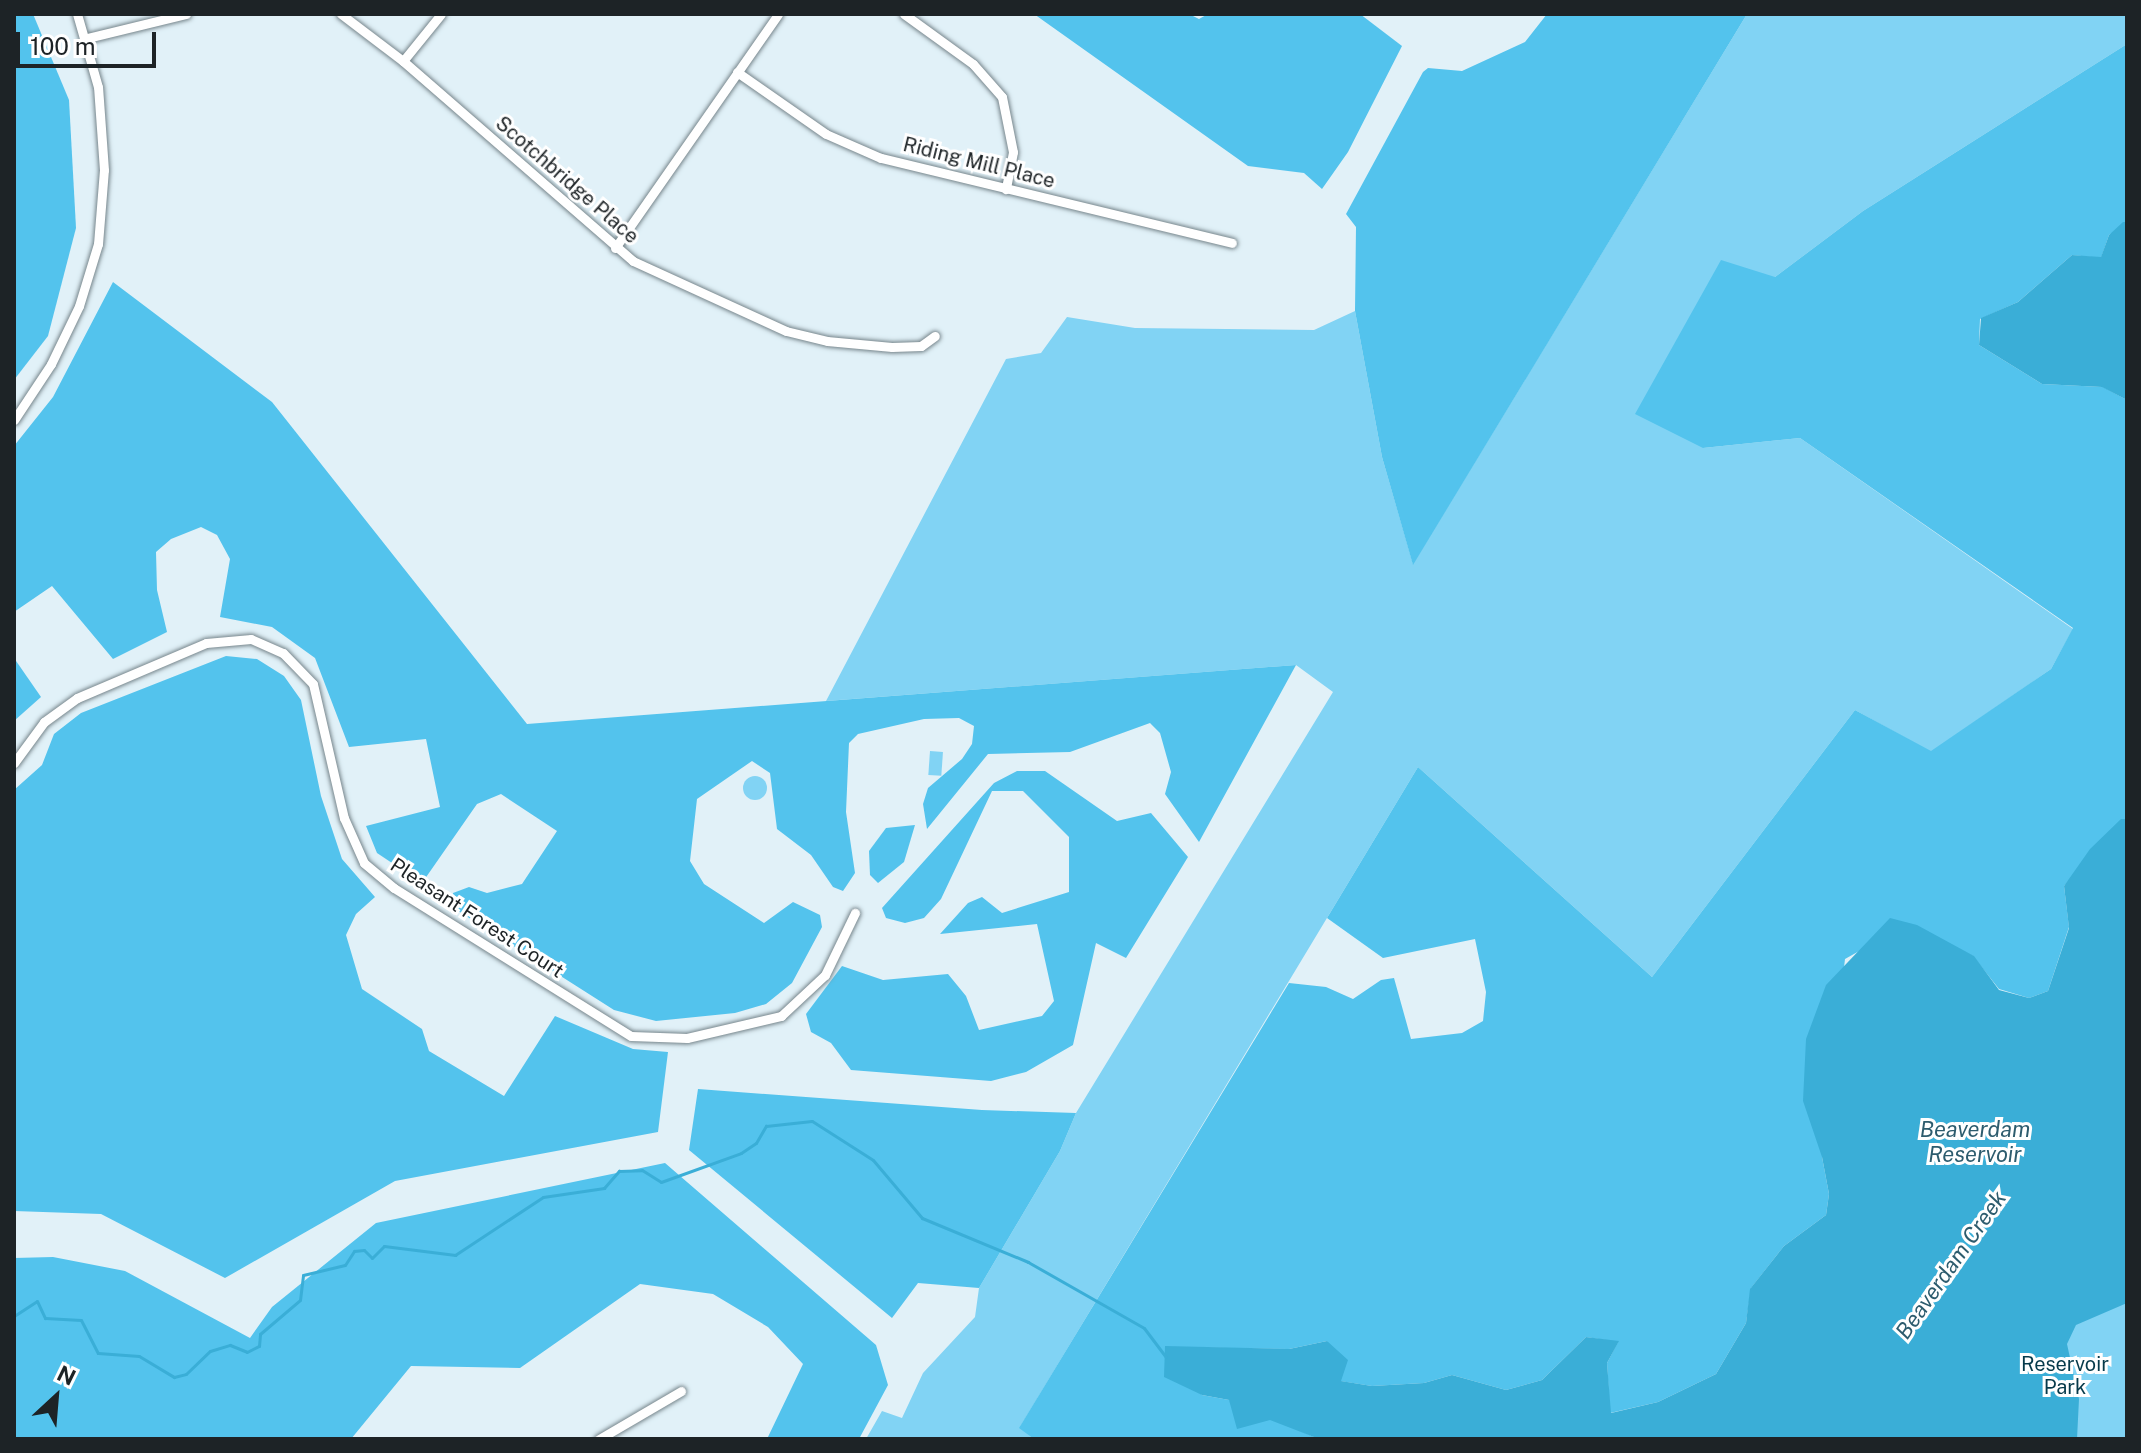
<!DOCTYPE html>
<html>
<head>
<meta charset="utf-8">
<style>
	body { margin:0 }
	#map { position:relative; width:2141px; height:1453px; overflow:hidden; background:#e1f1f8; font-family:"Public Sans",sans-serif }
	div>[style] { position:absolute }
	.green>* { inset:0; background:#81d3f4; transform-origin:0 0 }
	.round { border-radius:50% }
	.forest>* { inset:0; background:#53c3ed }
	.water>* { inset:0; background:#3aaed7 }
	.stream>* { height:3px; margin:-1.5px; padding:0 1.5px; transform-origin:1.5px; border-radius:1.5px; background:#3aaed7 }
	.roads { filter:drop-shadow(0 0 2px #77868c) drop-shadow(0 0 2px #77868c) }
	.minor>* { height:9px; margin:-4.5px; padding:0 4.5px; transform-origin:4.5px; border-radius:4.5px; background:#fff }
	span { translate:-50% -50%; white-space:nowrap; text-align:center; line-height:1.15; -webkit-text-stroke:6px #fff; paint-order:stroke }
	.street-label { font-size:20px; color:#1d2326 }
	.park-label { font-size:20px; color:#063a4b }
	.water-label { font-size:22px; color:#2d5c6e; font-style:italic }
	.frame { position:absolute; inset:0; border:16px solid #1d2326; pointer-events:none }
	.north { position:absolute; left:16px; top:1357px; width:80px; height:80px; -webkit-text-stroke:6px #fff; paint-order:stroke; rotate:26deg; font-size:22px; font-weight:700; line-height:32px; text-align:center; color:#1d2326 }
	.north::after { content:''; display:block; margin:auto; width:28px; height:36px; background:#1d2326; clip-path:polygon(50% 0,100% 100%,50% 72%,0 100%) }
	.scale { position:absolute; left:16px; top:32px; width:140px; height:36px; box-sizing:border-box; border:4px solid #1d2326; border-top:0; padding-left:10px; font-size:24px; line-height:28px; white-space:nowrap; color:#1d2326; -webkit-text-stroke:6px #fff; paint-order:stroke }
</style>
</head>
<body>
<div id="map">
	<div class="green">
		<i style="clip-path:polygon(1747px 14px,2127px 14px,2127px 44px,1863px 211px,1775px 277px,1703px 448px,1800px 438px,2073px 629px,2051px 669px,1931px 752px,1855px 710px,1652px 977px,1418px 767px,1020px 1427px,1034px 1439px,866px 1439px,882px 1411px,902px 1418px,923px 1373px,975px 1317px,979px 1288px,1060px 1151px,1076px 1113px,1333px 692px,1296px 665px,826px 701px,1006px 359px,1041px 353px,1067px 317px,1135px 328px,1314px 330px,1355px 311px,1382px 457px,1413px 564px)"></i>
		<i style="left:930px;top:751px;width:13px;height:24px;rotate:4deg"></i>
		<i class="round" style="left:743px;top:776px;width:24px;height:24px"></i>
		<i style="clip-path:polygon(2127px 1211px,2127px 1439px,1964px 1439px)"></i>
	</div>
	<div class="forest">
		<i style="clip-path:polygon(14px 14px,33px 14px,69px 100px,76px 228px,48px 336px,14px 380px)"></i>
		<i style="clip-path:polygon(1034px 14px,1189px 14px,1199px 19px,1208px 14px,1360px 14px,1402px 46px,1348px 152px,1322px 189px,1304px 173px,1248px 166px)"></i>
		<i style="clip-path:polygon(1547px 14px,1747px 14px,1413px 565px,1382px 457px,1355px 311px,1356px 227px,1346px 214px,1423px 72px,1428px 68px,1462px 71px,1525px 42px)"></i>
		<i style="clip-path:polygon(2127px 44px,2127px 222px,2109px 235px,2101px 258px,2072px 255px,2018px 302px,1980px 319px,1979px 345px,2042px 384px,2103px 387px,2127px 400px,2127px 819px,2121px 820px,2064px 886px,2069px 927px,2048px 991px,2029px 998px,1999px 989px,1973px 956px,1947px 943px,1870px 945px,1845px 959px,1822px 1157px,1829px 1194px,1826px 1215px,1784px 1246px,1751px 1288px,1746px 1323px,1716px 1374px,1658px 1402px,1610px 1413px,1607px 1363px,1618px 1342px,1586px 1337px,1542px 1380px,1506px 1390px,1452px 1375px,1424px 1383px,1372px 1386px,1340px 1381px,1327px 1341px,1289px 1349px,1166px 1347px,1202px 1395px,1229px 1400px,1319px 1439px,1034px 1439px,1019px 1428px,1289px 983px,1326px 987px,1353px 999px,1381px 980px,1394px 978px,1411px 1039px,1462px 1033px,1483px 1021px,1486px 992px,1475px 939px,1383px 958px,1327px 918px,1418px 767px,1652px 977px,1855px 710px,1931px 751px,2051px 669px,2073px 628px,1800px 438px,1703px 448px,1635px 414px,1721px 260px,1775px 277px,1863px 211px)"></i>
		<i style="clip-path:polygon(113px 282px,272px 402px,527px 724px,1296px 665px,1199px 842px,1165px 794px,1171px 772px,1160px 733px,1150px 723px,1070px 752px,988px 754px,927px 829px,923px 804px,928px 788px,962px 759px,972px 744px,974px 726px,959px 718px,924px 719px,858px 734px,849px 743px,846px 812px,855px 873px,843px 891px,833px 887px,811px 855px,777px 829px,770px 773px,752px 761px,697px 799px,690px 861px,704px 884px,764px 923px,793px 902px,820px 915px,822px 927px,792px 983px,766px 1004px,735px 1013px,656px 1021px,614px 1010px,452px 907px,453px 893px,469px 887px,487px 893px,522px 884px,557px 831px,501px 794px,477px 804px,422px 883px,377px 853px,366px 826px,440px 807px,426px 739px,349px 747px,315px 658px,272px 627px,220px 617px,230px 559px,217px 535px,201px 527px,171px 539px,156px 552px,157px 590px,167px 632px,113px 659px,52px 586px,14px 612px,14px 446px,53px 397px)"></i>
		<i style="clip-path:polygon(226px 656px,257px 659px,284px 676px,301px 700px,321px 796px,342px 859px,375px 897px,356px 914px,346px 935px,362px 989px,422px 1029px,429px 1051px,504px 1096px,555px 1016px,633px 1049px,668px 1052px,658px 1132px,395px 1181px,225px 1278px,101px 1214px,14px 1211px,14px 790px,42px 765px,54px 734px,81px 713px)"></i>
		<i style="clip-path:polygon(14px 658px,41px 697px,14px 721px)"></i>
		<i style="clip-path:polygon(1017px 771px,1045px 771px,1117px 821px,1151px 813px,1188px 857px,1126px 958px,1096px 943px,1073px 1045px,1026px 1072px,991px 1081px,851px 1070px,831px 1043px,811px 1032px,806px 1014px,842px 966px,883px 980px,948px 974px,966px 996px,979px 1030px,1042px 1016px,1054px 1001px,1037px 924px,940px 934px,968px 903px,982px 897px,1002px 913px,1069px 892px,1069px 837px,1023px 791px,992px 791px,941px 899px,924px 918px,905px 923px,886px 918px,882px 908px,994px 783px)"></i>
		<i style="clip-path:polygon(915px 825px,904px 862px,878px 883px,870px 875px,869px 851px,886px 828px)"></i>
		<i style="clip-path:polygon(698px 1089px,982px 1110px,1076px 1113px,1060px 1151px,979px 1288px,918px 1283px,892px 1318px,689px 1150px)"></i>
		<i style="clip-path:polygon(665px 1163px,876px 1345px,888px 1385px,859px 1439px,767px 1439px,803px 1364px,768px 1327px,713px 1294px,640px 1284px,520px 1368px,411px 1366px,351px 1439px,14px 1438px,14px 1258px,53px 1257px,125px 1271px,250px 1338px,272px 1307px,376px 1223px)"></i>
	</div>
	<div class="water">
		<i style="clip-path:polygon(2123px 222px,2127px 222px,2127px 400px,2102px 387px,2042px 384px,1979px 345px,1981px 318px,2018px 302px,2072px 255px,2101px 257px,2109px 235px)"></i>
		<i style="clip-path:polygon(2121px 819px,2127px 819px,2127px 1303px,2076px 1325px,2067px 1344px,2079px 1399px,2077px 1439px,1319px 1439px,1270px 1420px,1237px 1429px,1229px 1400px,1202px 1395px,1164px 1377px,1165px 1346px,1289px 1349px,1327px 1341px,1348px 1360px,1341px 1381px,1372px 1386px,1424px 1383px,1452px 1375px,1506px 1390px,1542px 1380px,1586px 1337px,1619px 1341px,1607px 1363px,1611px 1413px,1658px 1402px,1716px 1374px,1746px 1323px,1750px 1289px,1784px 1246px,1826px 1215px,1829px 1194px,1822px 1157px,1803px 1101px,1806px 1039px,1826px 985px,1890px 918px,1917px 925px,1974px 956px,1999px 990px,2029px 998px,2048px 991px,2069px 928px,2064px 886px,2090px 849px)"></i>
	</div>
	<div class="stream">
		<i style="left:14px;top:1316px;width:27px;rotate:-33deg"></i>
		<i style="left:37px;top:1301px;width:19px;rotate:65deg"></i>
		<i style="left:45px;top:1318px;width:36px;rotate:3deg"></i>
		<i style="left:81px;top:1320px;width:37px;rotate:63deg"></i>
		<i style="left:98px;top:1353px;width:41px;rotate:4.2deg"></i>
		<i style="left:139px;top:1356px;width:41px;rotate:31deg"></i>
		<i style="left:174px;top:1377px;width:12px;rotate:-14deg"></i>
		<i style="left:186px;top:1374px;width:33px;rotate:-44deg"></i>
		<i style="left:210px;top:1351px;width:21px;rotate:-17deg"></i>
		<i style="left:230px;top:1345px;width:18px;rotate:22deg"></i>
		<i style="left:247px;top:1352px;width:13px;rotate:-27deg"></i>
		<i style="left:259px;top:1346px;width:12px;rotate:-85deg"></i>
		<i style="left:260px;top:1334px;width:52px;rotate:-40.4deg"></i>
		<i style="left:300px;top:1300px;width:25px;rotate:-83deg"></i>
		<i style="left:303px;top:1275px;width:43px;rotate:-13.4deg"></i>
		<i style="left:345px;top:1265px;width:17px;rotate:-57deg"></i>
		<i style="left:354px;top:1251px;width:10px;rotate:-6deg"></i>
		<i style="left:364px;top:1250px;width:11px;rotate:45deg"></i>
		<i style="left:372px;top:1258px;width:17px;rotate:-45deg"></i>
		<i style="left:384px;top:1246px;width:72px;rotate:7.2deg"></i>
		<i style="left:455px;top:1255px;width:105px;rotate:-33.4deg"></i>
		<i style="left:543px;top:1197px;width:62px;rotate:-8.4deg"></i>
		<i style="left:604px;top:1188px;width:23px;rotate:-49deg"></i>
		<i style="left:619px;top:1171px;width:23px;rotate:-2deg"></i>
		<i style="left:642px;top:1170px;width:22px;rotate:32deg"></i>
		<i style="left:661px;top:1182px;width:85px;rotate:-19.9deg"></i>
		<i style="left:741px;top:1153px;width:18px;rotate:-34deg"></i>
		<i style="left:756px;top:1143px;width:20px;rotate:-60deg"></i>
		<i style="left:766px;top:1126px;width:46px;rotate:-6.2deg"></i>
		<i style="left:812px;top:1121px;width:72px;rotate:32.6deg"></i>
		<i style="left:873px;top:1160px;width:76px;rotate:49.8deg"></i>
		<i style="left:922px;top:1218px;width:115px;rotate:22.5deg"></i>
		<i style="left:1028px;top:1262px;width:133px;rotate:29.6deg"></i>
		<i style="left:1144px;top:1328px;width:36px;rotate:53deg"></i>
	</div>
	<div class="roads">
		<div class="minor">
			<i style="left:341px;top:14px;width:78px;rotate:37.2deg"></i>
			<i style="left:403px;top:61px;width:305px;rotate:41deg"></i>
			<i style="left:633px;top:261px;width:168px;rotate:24.6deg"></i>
			<i style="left:786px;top:331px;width:42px;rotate:13.7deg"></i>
			<i style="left:827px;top:341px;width:65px;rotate:5.3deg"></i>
			<i style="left:892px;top:347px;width:29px;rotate:-2deg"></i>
			<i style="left:921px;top:346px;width:17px;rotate:-36deg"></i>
			<i style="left:904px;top:14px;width:85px;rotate:35.9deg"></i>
			<i style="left:973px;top:64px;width:44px;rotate:48.7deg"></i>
			<i style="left:1002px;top:97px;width:56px;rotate:78.7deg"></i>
			<i style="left:1013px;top:152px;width:38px;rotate:101deg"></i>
			<i style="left:87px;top:38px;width:102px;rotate:-13.6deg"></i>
			<i style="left:403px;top:61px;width:60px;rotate:-51deg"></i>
			<i style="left:737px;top:72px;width:108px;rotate:34.9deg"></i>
			<i style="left:826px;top:134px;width:60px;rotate:23.6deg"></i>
			<i style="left:881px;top:158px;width:361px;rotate:13.6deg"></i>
			<i style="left:615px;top:248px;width:285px;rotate:-55.1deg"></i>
			<i style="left:14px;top:420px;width:67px;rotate:-56.5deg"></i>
			<i style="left:51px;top:364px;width:64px;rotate:-64.2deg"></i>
			<i style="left:79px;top:306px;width:65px;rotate:-73deg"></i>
			<i style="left:98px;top:244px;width:74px;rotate:-85.4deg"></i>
			<i style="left:104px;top:170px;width:83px;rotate:-94.1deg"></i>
			<i style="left:98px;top:87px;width:76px;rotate:-106deg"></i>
			<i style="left:14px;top:763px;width:51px;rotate:-53.8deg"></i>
			<i style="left:44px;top:722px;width:41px;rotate:-36deg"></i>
			<i style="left:77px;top:698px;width:140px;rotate:-23.1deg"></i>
			<i style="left:206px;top:643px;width:45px;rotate:-5.1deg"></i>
			<i style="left:251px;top:639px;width:35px;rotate:24deg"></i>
			<i style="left:283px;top:653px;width:43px;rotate:45.9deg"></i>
			<i style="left:313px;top:684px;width:138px;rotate:77deg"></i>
			<i style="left:344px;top:818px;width:49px;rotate:66deg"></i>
			<i style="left:364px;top:863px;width:39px;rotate:40deg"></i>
			<i style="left:394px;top:888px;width:279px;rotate:32deg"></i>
			<i style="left:631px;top:1036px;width:56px;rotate:2deg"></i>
			<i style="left:687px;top:1038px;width:97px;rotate:-13.2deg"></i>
			<i style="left:781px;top:1016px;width:60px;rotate:-43deg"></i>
			<i style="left:825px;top:975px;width:69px;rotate:-64.2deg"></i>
			<i style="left:599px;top:1439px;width:95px;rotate:-30.3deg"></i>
		</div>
	</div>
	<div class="street-label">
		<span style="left:979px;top:163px;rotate:14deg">Riding Mill Place</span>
		<span style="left:567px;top:180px;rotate:41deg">Scotchbridge Place</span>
		<span style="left:477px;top:918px;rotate:33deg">Pleasant Forest Court</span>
	</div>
	<div class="park-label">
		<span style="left:2065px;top:1376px">Reservoir<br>Park</span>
	</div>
	<div class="water-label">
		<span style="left:1975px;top:1142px">Beaverdam<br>Reservoir</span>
		<span style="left:1951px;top:1265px;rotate:-55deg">Beaverdam Creek</span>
	</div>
	<div class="frame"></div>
	<div class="north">N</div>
	<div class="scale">100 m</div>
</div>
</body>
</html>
